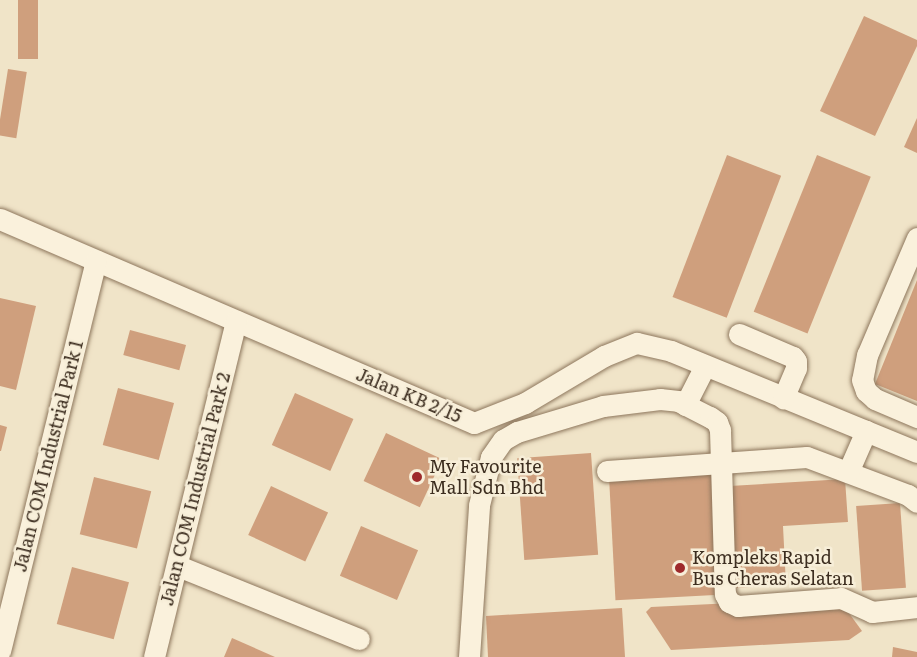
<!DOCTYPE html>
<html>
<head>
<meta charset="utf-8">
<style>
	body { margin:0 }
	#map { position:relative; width:917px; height:657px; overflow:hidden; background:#f0e4c8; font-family:Literata,serif }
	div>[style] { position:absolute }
	.building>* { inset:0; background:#cf9f7d; transform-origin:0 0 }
	.roads { filter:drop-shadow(0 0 2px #8d765c) drop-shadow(0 0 2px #8d765c) }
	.minor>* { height:21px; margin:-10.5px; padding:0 10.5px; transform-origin:10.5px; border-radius:10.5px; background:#faf1dc }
	.dots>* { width:16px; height:16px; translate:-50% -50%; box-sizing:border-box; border:3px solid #f7eed8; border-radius:50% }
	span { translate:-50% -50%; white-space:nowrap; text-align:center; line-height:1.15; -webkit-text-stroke:5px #f7eed8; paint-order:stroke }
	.street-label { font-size:18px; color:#3d2e20 }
	.poi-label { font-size:18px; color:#3d2e20 }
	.left { translate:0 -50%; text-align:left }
</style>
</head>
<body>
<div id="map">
	<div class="building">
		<i style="left:18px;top:0;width:20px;height:59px"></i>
		<i style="clip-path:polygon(864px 16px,917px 40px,917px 46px,875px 136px,820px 111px)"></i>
		<i style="left:8px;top:69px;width:19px;height:67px;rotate:9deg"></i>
		<i style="clip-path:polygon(917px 118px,917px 153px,904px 147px)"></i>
		<i style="left:727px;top:155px;width:58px;height:152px;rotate:21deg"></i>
		<i style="left:817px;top:155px;width:58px;height:169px;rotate:22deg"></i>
		<i style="clip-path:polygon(917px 280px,917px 401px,875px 384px)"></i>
		<i style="clip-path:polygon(0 298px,36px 306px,16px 390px,0 386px)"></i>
		<i style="left:130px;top:330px;width:58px;height:26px;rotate:15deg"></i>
		<i style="left:118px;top:388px;width:58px;height:59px;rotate:15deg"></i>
		<i style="left:295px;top:393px;width:64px;height:57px;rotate:24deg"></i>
		<i style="clip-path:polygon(0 425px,7px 427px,1px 451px,0 451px)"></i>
		<i style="left:386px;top:433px;width:62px;height:53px;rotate:25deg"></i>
		<i style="left:591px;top:453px;width:102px;height:74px;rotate:86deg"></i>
		<i style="left:713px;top:474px;width:121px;height:104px;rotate:87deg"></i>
		<i style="left:94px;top:477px;width:59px;height:59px;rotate:14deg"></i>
		<i style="clip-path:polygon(845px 479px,848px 522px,783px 526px,786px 585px,737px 588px,730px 486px)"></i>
		<i style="left:271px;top:486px;width:63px;height:54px;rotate:25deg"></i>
		<i style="left:900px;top:503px;width:85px;height:44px;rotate:86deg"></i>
		<i style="left:361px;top:526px;width:62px;height:54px;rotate:23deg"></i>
		<i style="left:72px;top:567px;width:59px;height:59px;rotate:15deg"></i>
		<i style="clip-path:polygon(838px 598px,862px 631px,849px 640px,671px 650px,646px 612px,651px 607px)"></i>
		<i style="clip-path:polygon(622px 608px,625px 657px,488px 657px,486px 616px)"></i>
		<i style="clip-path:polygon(232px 638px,275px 657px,224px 657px)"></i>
		<i style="clip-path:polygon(893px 647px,917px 652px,917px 657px,892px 657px)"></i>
	</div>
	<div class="roads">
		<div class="minor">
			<i style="left:0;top:219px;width:516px;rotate:23.29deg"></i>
			<i style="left:474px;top:423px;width:55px;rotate:-21.4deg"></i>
			<i style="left:525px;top:403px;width:92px;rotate:-30.7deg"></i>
			<i style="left:604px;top:356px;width:35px;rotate:-22deg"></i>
			<i style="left:637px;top:343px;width:35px;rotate:13deg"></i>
			<i style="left:671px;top:351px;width:266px;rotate:22.3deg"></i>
			<i style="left:917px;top:238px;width:127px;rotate:113.1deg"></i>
			<i style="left:867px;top:355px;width:25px;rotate:101deg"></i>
			<i style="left:862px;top:380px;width:12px;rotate:70deg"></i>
			<i style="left:866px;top:391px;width:12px;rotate:42deg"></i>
			<i style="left:875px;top:399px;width:46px;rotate:23.2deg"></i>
			<i style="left:739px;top:334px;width:59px;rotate:23.1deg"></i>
			<i style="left:793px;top:357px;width:5px;rotate:53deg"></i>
			<i style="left:796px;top:361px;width:7px;rotate:90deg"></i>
			<i style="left:796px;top:368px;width:33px;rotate:113deg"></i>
			<i style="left:685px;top:405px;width:44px;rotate:-62.9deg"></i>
			<i style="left:607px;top:471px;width:200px;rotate:-4deg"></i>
			<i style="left:807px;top:457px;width:108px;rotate:20.6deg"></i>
			<i style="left:908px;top:495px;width:11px;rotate:38deg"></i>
			<i style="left:848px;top:472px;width:45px;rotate:-66.3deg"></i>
			<i style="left:178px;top:566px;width:195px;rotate:22deg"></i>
			<i style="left:0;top:651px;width:402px;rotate:-76.2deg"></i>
			<i style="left:154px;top:657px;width:346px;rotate:-76.3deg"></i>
			<i style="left:469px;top:657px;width:152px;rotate:-86.2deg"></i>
			<i style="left:479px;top:505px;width:49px;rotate:-76deg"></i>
			<i style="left:491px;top:457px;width:21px;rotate:-55deg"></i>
			<i style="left:503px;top:440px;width:16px;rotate:-30deg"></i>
			<i style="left:517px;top:432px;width:90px;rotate:-16.8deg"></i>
			<i style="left:603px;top:406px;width:57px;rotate:-7deg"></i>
			<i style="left:660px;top:399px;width:18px;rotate:6deg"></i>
			<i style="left:678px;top:401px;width:36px;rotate:27deg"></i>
			<i style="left:710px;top:417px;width:9px;rotate:36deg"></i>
			<i style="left:717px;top:422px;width:9px;rotate:69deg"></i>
			<i style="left:720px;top:430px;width:164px;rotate:88.3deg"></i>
			<i style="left:725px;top:594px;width:9px;rotate:63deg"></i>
			<i style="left:729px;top:602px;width:10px;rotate:24deg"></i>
			<i style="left:738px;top:606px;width:103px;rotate:-4.4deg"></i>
			<i style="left:841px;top:598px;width:34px;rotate:24deg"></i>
			<i style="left:872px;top:612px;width:45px;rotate:-6.3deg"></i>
		</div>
	</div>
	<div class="dots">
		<i style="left:417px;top:477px;background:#9e2a2b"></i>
		<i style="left:680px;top:568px;background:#9e2a2b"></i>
	</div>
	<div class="street-label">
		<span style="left:409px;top:395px;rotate:23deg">Jalan KB 2/15</span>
		<span style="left:48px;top:456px;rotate:-76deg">Jalan COM Industrial Park 1</span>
		<span style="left:195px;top:489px;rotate:-76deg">Jalan COM Industrial Park 2</span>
	</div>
	<div class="poi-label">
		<span class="left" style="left:429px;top:477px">My Favourite<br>Mall Sdn Bhd</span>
		<span class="left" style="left:692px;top:568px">Kompleks Rapid<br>Bus Cheras Selatan</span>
	</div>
</div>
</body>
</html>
